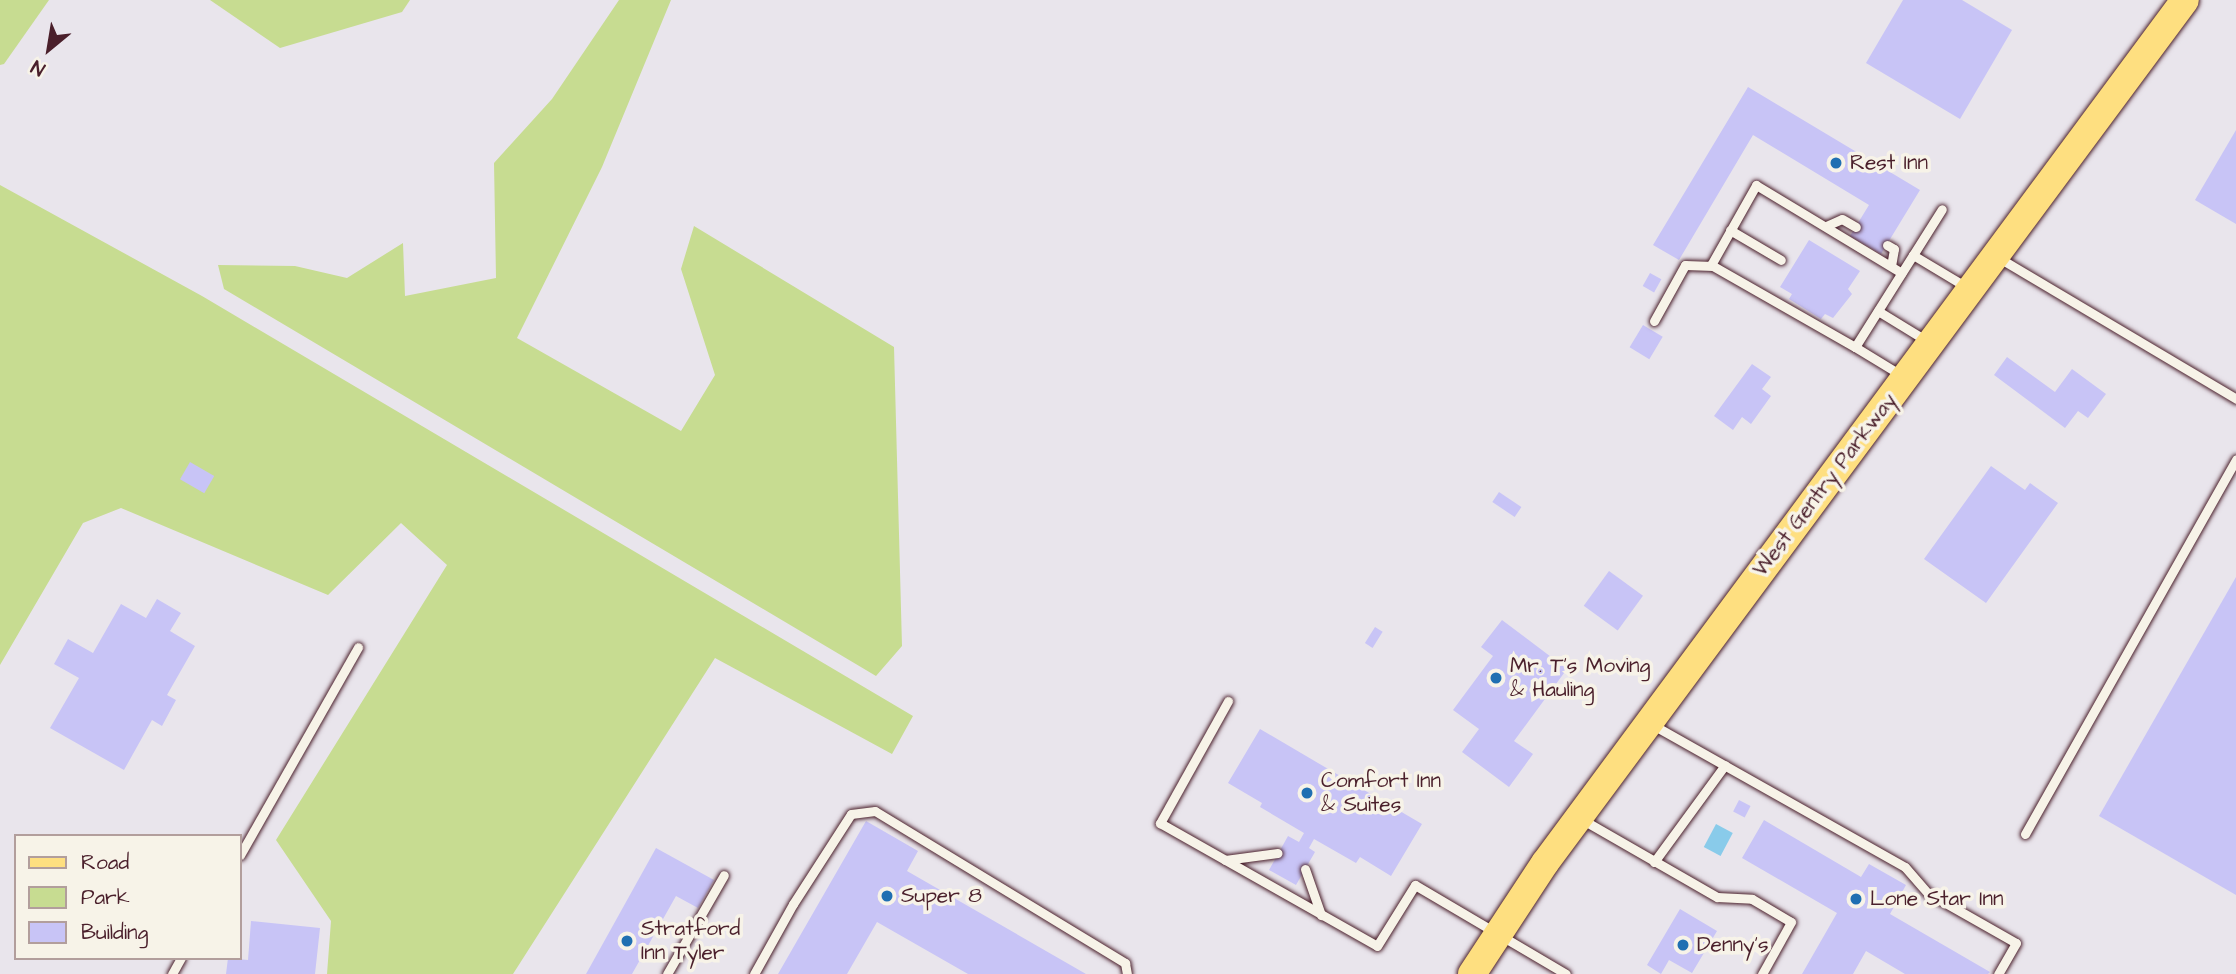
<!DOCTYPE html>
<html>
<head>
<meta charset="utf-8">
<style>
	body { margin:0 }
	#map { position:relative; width:2236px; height:974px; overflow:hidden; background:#e9e5ec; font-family:"Architects Daughter",sans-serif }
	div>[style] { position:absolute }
	.green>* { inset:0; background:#c7dc91 }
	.water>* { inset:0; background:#89cbea; transform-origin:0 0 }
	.building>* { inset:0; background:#c8c4f6; transform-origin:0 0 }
	.roads { filter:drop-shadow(0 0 2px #4a1f2b) drop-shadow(0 0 2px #4a1f2b) }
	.lane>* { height:9px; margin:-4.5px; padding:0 4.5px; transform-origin:4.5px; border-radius:4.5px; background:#f7f3e8 }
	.primary>* { height:28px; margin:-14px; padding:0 14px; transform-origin:14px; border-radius:14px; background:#fedf80 }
	.dots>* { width:19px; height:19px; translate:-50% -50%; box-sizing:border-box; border:4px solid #f7f3e8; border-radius:50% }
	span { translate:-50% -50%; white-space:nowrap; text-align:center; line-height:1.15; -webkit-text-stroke:7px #f7f3e8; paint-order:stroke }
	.poi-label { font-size:21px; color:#4a1f2b }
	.left { translate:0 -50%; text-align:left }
	.street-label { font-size:21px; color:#4a1f2b }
	.legend { position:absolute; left:14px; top:834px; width:228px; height:126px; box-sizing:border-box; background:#f7f3e8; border:2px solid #b29e9c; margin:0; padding:9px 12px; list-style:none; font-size:21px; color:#4a1f2b }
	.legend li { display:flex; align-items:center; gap:14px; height:35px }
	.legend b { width:35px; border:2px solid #b29e9c }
	.north { position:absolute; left:14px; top:14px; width:70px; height:70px; -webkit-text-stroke:5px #f7f3e8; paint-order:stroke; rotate:210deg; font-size:19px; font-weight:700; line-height:28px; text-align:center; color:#4a1f2b }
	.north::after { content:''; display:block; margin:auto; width:24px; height:32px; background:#4a1f2b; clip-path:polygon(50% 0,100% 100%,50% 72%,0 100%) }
</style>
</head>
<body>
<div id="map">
	<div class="green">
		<i style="clip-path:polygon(0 0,49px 0,4px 64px,0 65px)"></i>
		<i style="clip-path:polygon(210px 0,410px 0,402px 12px,280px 48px)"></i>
		<i style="clip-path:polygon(619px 0,671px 0,602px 167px,517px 338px,681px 431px,715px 375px,681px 269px,694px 226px,894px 347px,902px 646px,876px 676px,224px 289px,218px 265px,295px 266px,347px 278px,403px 243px,405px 296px,496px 278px,494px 163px,552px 99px)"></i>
		<i style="clip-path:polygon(0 185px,202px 296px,913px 716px,892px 754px,715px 658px,513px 974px,327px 974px,331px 921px,276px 840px,447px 565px,401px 523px,328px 595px,121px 508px,83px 523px,0 665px)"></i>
	</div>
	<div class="water">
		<i style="left:1716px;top:824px;width:19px;height:26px;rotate:28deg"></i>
	</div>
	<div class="building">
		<i style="clip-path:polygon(1903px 0,1962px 0,2012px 30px,1960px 119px,1866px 63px)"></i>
		<i style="clip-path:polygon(1748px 87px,1920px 190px,1881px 254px,1850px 236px,1869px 205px,1753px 135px,1679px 260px,1653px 245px)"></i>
		<i style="clip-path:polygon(2236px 130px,2236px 224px,2195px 200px)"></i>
		<i style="clip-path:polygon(1809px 240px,1860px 271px,1848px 289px,1852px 294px,1833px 318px,1825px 314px,1821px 319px,1789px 299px,1792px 294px,1780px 287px)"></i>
		<i style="left:1650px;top:273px;width:13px;height:15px;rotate:29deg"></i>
		<i style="left:1643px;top:325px;width:23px;height:26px;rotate:31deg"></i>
		<i style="clip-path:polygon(2007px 357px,2055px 392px,2072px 369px,2106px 394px,2088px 418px,2078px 411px,2065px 428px,1994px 375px)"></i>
		<i style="clip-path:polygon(1752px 364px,1771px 377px,1762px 389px,1771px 396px,1751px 424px,1742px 417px,1733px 430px,1714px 416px)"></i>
		<i style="left:190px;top:462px;width:28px;height:20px;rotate:30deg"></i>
		<i style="clip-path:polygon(1991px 466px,2025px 490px,2030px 483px,2058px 503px,1986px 603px,1924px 559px)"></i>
		<i style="left:1499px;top:492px;width:27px;height:12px;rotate:34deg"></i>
		<i style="left:1609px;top:571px;width:42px;height:43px;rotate:36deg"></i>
		<i style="clip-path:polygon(2236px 577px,2236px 895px,2099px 816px)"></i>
		<i style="clip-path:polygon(157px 599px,181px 613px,170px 631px,195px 646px,167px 695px,176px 700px,162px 726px,152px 720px,124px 770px,50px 728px,79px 678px,54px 664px,68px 639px,93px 653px,121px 604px,146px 618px)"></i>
		<i style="clip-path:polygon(1502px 620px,1567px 669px,1514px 741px,1533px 754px,1509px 787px,1462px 752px,1479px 729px,1453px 710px,1493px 656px,1481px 647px)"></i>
		<i style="left:1375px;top:627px;width:9px;height:19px;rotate:32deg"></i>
		<i style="clip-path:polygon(1260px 729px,1422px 824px,1391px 876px,1360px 857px,1356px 863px,1314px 839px,1309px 848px,1315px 852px,1296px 885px,1269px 870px,1288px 836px,1299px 842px,1304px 833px,1260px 807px,1262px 803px,1228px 783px)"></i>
		<i style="left:1739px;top:800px;width:13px;height:13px;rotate:27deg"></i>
		<i style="clip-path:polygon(1764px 820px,1861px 877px,1869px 864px,1906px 885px,1890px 914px,1990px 972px,1988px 974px,1905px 974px,1866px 951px,1853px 974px,1802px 974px,1837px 913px,1742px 858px)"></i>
		<i style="clip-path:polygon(866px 821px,918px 851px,907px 871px,1086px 974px,968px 974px,877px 922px,847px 974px,778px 974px)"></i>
		<i style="clip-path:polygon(656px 848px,714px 880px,698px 908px,676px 896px,632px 974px,586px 974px)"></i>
		<i style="clip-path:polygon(1680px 909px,1717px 931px,1692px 973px,1669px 960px,1661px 974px,1647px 965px)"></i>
		<i style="clip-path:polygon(251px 921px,320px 928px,315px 974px,226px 974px,228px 958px,248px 960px)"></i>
	</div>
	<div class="roads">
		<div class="lane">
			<i style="left:1826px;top:226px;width:17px;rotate:-24deg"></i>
			<i style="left:1842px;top:219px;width:16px;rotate:30deg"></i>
			<i style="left:1730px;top:230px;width:59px;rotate:30.5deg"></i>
			<i style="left:1887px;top:245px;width:8px;rotate:30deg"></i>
			<i style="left:1894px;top:249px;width:17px;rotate:100deg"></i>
			<i style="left:1913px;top:255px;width:54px;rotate:-57.8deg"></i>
			<i style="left:1999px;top:258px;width:276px;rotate:30.7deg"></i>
			<i style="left:1878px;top:311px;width:57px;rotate:31.5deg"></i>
			<i style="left:1654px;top:321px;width:64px;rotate:-61deg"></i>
			<i style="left:1685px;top:265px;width:28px;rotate:2deg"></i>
			<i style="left:1855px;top:347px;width:166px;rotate:-150.3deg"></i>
			<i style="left:1711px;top:265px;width:92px;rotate:-60.6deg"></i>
			<i style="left:1756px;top:185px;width:170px;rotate:31.1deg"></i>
			<i style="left:1901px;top:375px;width:54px;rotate:-148.7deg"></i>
			<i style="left:1855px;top:347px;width:109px;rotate:-57.8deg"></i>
			<i style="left:1913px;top:255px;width:64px;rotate:31deg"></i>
			<i style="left:1228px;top:701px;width:140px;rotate:119.1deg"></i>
			<i style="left:1160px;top:823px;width:249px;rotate:29.5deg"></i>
			<i style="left:1377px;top:946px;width:72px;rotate:-58.1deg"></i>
			<i style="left:1415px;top:885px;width:175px;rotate:30.5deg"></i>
			<i style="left:1653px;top:725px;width:289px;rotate:29.4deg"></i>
			<i style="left:1905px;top:867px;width:35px;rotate:49deg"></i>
			<i style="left:1928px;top:893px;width:101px;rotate:29.6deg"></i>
			<i style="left:2016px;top:943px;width:36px;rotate:120deg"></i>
			<i style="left:1583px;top:820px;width:155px;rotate:29.9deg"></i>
			<i style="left:1717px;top:897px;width:35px;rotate:3deg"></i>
			<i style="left:1752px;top:899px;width:45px;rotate:30.5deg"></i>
			<i style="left:1791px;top:922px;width:60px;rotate:119.1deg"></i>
			<i style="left:2025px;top:834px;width:430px;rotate:-60.6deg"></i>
			<i style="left:240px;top:855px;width:239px;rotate:-60.4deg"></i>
			<i style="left:1225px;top:860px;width:53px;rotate:-7.5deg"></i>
			<i style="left:1654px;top:862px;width:120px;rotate:-53.8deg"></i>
			<i style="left:1305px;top:869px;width:49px;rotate:70.8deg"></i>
			<i style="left:172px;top:974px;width:18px;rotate:-61deg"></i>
			<i style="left:667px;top:974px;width:114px;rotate:-60.1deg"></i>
			<i style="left:754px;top:974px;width:80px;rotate:-60.9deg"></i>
			<i style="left:793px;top:904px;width:107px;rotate:-57.2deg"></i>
			<i style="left:851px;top:814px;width:24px;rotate:-7deg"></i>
			<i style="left:875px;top:811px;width:293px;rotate:31.3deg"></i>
			<i style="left:1125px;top:963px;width:11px;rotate:80deg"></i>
		</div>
		<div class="primary">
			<i style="left:1472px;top:974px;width:133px;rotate:-56.7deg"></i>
			<i style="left:1545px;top:863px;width:1074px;rotate:-53.44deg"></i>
		</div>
	</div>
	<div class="dots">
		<i style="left:1836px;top:163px;background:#1f6fb2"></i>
		<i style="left:1496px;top:678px;background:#1f6fb2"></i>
		<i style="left:1307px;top:793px;background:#1f6fb2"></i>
		<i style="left:887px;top:896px;background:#1f6fb2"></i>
		<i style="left:1856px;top:899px;background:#1f6fb2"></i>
		<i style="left:627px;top:941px;background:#1f6fb2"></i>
		<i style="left:1683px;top:945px;background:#1f6fb2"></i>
	</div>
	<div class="poi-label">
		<span class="left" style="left:1850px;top:163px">Rest Inn</span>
		<span class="left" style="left:1510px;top:678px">Mr. T's Moving<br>&amp; Hauling</span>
		<span class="left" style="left:1321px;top:793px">Comfort Inn<br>&amp; Suites</span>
		<span class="left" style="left:901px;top:896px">Super 8</span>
		<span class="left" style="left:1870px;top:899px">Lone Star Inn</span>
		<span class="left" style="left:641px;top:941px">Stratford<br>Inn Tyler</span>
		<span class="left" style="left:1697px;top:945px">Denny's</span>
	</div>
	<div class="street-label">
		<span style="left:1825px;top:485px;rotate:-53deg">West Gentry Parkway</span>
	</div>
	<ul class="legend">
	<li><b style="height:9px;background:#fedf80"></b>Road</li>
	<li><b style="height:19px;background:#c7dc91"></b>Park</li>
	<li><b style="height:19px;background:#c8c4f6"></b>Building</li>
	</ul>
	<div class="north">N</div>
</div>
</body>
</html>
